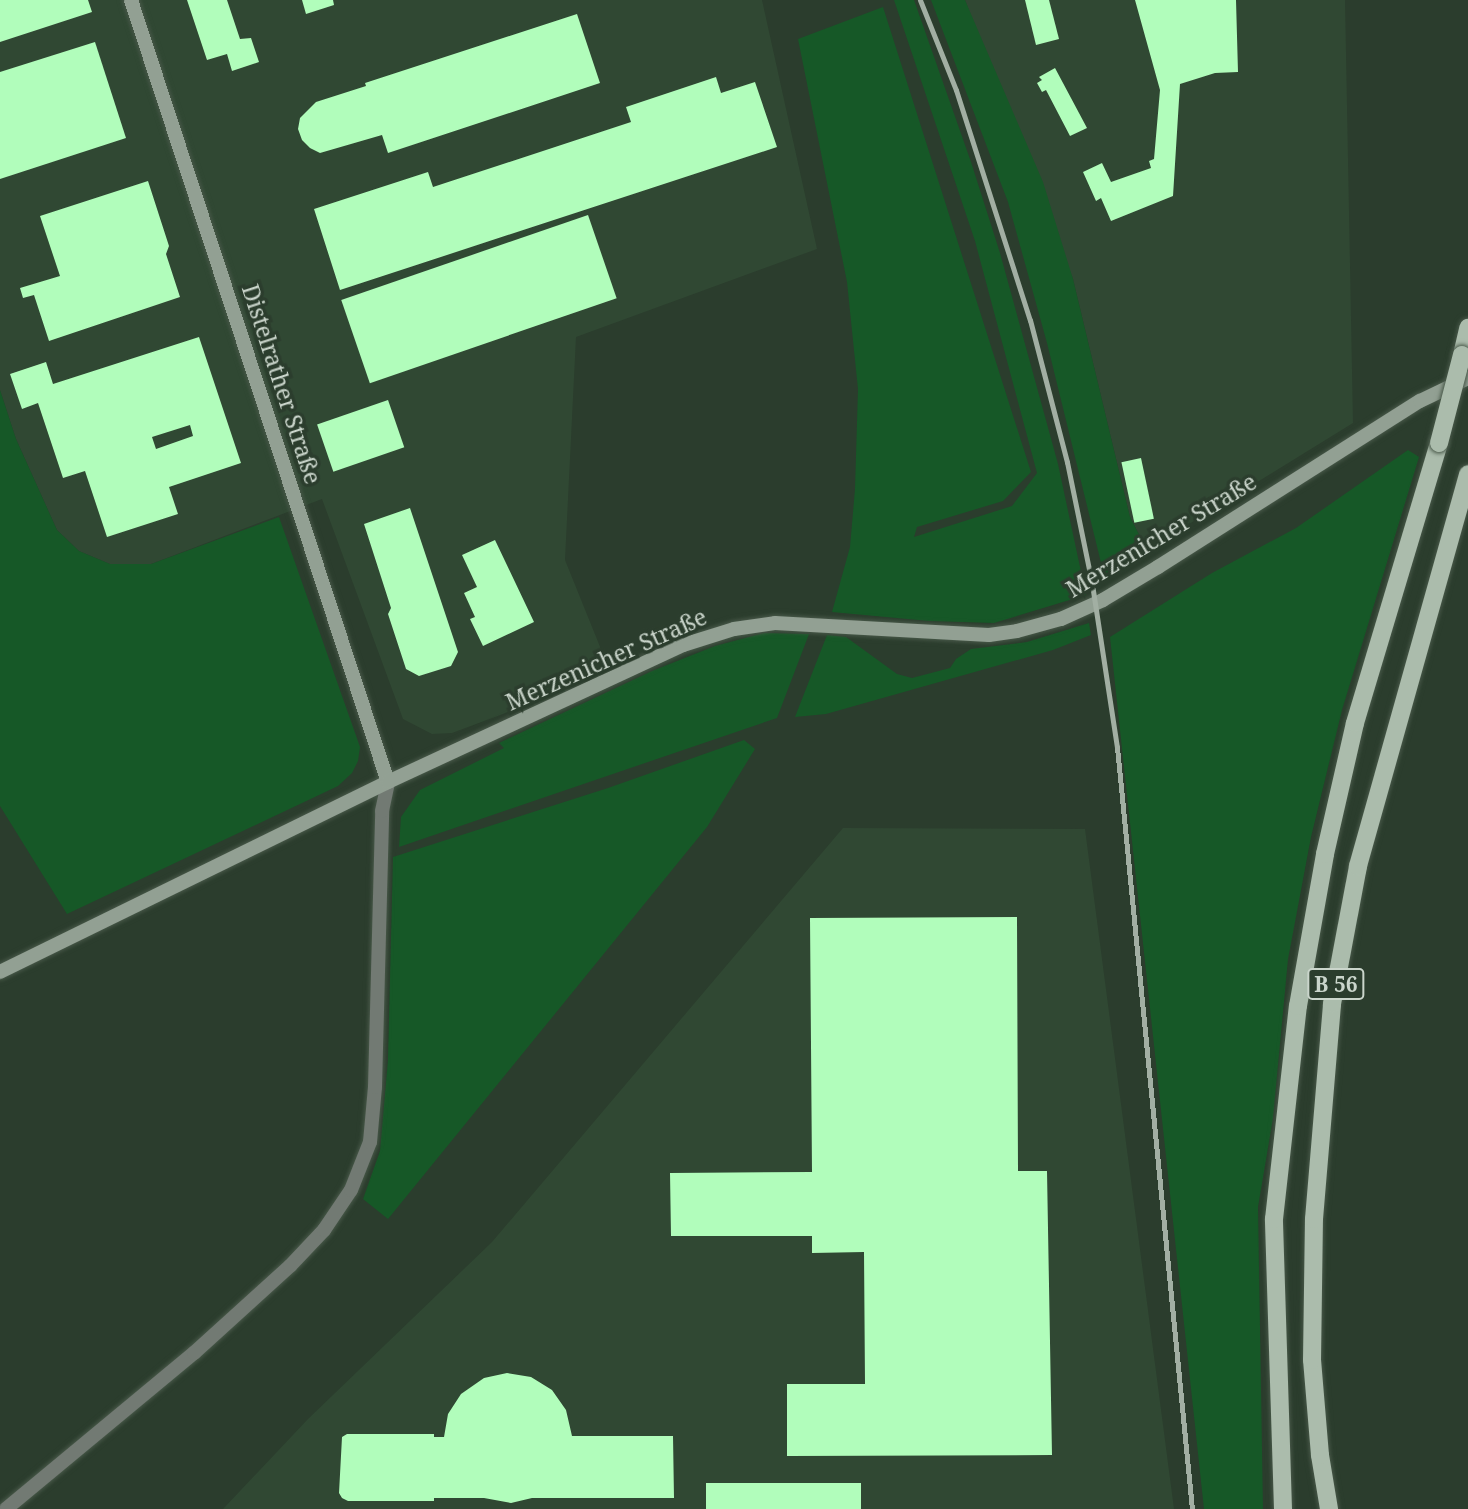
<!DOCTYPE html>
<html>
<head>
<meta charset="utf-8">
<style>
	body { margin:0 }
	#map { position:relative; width:1468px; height:1509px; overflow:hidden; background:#2b3d2d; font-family:"Noto Serif",serif }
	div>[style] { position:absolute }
	.built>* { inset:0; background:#304833 }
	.green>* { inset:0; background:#165827 }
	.building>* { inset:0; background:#b1fdbb; transform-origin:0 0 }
	.roads { filter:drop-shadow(0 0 2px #485849) drop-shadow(0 0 2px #485849) }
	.street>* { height:14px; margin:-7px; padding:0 7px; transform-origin:7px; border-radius:7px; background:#727a73 }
	.secondary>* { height:14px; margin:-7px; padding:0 7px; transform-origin:7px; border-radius:7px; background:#92a093 }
	.primary>* { height:18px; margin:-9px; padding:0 9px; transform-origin:9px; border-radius:9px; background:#abbcac }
	.rail>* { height:5px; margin:-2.5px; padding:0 2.5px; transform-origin:2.5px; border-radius:2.5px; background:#a2afa3 }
	.bridges { filter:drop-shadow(0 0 2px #485849) drop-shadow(0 0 2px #485849) }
	.primary-bridge>* { height:18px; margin:-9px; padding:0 9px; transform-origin:9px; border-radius:9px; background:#abbcac }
	span { translate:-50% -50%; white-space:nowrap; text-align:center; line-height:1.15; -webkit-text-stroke:7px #2b3d2d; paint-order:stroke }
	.shield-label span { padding:2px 5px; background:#2b3d2d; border:2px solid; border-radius:5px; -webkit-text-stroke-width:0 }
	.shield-label { font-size:21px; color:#cad5cb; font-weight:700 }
	.street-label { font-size:23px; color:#cad5cb }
</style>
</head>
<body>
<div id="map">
	<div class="built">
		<i style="clip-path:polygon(0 0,762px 0,817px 249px,576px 337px,565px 560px,607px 664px,503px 714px,452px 733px,432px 734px,403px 719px,322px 499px,151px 564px,110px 564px,79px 551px,57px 530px,16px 439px,0 390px)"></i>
		<i style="clip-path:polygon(965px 0,1345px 0,1353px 423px,1147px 550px,1130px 517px,1073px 279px)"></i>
		<i style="clip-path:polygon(843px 828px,1085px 829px,1174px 1509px,223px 1509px,308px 1419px,492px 1242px)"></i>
	</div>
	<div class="green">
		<i style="clip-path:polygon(894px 0,914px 0,971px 162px,1000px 253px,1058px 464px,1086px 595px,994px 623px,929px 621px,832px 612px,850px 547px,855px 489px,858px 389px,847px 282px,798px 39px,883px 7px,1031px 472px,1003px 501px,917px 527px,914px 537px,1012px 506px,1037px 473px,975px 241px)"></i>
		<i style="clip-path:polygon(931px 0,965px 0,1043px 182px,1073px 279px,1130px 517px,1147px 550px,1105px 579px,1047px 343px,1008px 202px)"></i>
		<i style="clip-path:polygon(0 390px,16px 439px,57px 530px,79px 551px,110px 564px,151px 564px,279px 517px,360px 747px,358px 761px,352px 773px,338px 786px,67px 914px,0 806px)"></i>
		<i style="clip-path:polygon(1408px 450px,1419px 457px,1342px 710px,1311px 837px,1288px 959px,1273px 1118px,1258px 1207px,1263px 1509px,1204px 1509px,1110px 637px,1212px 573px,1296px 528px)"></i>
		<i style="clip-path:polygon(1089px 623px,1091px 635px,1053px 650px,826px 714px,795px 717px,827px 635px,846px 637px,897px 674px,912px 678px,950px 668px,956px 659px,971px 649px,1027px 642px)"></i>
		<i style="clip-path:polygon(764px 633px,809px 634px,777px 718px,399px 847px,401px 817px,420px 790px,504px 748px,499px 743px,652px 671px,715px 646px)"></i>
		<i style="clip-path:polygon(744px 740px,755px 749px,707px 827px,388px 1219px,363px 1199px,380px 1151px,388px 1060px,393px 857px,608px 788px)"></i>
	</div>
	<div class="building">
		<i style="clip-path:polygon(0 0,88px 0,92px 12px,0 42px)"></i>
		<i style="clip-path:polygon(187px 0,227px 0,240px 39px,251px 38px,259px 62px,232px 71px,227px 54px,207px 60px)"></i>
		<i style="clip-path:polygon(302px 0,333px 0,334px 5px,306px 14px)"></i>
		<i style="clip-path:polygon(1025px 0,1049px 0,1059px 39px,1036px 45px)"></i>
		<i style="clip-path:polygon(1135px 0,1236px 0,1238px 72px,1215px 73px,1180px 84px,1173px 196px,1111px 221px,1101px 198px,1096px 201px,1083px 172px,1102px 163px,1111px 182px,1151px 168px,1149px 161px,1154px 159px,1160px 90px)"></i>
		<i style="clip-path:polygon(577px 14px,600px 83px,388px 153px,382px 135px,320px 153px,310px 148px,302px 140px,298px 129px,300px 118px,316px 102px,366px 86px,365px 83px)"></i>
		<i style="clip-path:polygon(95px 42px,126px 138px,0 179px,0 72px)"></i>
		<i style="clip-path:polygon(1055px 68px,1087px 128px,1070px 136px,1046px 90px,1042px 92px,1037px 83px,1042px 80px,1039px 77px)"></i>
		<i style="clip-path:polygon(716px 77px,721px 93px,755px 82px,777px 147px,340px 290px,314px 209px,428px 172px,433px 187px,631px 122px,626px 107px)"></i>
		<i style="clip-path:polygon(148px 181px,169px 246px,166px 254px,180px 297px,49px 341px,34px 295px,23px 298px,20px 288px,60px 276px,40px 216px)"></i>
		<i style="left:588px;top:215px;width:88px;height:261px;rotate:71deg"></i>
		<i style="clip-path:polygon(evenodd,199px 337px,241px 463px,169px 487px,178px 514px,107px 537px,85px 471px,63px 478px,38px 403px,22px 409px,10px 374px,46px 362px,53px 384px,199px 337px,190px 425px,193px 436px,156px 449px,152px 437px,190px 425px)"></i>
		<i style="left:388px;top:400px;width:50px;height:75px;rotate:71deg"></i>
		<i style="left:1141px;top:458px;width:62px;height:20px;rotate:78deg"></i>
		<i style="clip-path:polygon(410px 508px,458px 652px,451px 666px,419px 676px,406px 669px,388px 614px,391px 608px,364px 524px)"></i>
		<i style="clip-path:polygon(495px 540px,534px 622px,483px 646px,470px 619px,475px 617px,464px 593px,477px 587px,462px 555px)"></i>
		<i style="clip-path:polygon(1017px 917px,1018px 1171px,1047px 1171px,1052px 1455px,787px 1456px,787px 1384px,865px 1384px,864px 1252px,812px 1253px,812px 1236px,671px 1236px,670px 1173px,812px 1172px,810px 918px)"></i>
		<i style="clip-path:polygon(507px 1373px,531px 1377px,552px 1390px,566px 1410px,572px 1436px,673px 1436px,674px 1498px,532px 1498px,511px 1503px,484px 1498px,434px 1498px,434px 1501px,348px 1501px,342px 1498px,339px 1493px,342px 1437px,347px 1434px,434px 1434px,434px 1437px,444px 1437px,448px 1414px,461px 1394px,484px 1378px)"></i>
		<i style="left:861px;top:1483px;width:26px;height:155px;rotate:90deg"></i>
	</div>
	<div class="roads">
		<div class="street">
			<i style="left:6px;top:1509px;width:244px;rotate:-39.7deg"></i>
			<i style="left:194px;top:1353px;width:130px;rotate:-42.2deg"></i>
			<i style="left:290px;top:1266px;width:50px;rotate:-46.6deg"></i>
			<i style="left:324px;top:1230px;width:48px;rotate:-56deg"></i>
			<i style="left:351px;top:1190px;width:52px;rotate:-68.4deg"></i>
			<i style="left:370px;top:1142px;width:55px;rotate:-84.8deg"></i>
			<i style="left:375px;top:1087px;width:276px;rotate:-88.5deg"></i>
			<i style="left:382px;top:811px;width:30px;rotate:-78deg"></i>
		</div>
		<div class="secondary">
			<i style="left:131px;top:0;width:823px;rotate:71.81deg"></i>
			<i style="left:0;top:972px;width:432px;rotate:-26.1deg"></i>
			<i style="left:388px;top:782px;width:325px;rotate:-24.9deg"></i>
			<i style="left:683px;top:645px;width:53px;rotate:-17.4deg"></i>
			<i style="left:734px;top:629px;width:41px;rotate:-8.3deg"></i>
			<i style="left:775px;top:623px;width:214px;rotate:3.2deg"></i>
			<i style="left:989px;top:635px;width:28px;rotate:-8deg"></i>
			<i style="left:1017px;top:631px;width:46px;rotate:-15.3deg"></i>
			<i style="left:1061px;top:619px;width:46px;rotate:-24.3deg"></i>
			<i style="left:1103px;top:600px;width:64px;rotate:-31deg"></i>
			<i style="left:1158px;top:567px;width:310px;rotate:-32.4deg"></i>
			<i style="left:1420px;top:401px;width:53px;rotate:-25.6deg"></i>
		</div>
		<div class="primary">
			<i style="left:1462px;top:355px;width:28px;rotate:-77deg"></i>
			<i style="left:1283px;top:1509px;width:290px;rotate:-91.8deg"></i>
			<i style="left:1274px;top:1219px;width:214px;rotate:-83.6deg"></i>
			<i style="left:1298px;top:1006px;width:154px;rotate:-79.9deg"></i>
			<i style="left:1325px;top:854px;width:134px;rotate:-77.1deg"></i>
			<i style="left:1355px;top:723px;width:292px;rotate:-73.3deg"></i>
			<i style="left:1329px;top:1509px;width:55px;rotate:-99.5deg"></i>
			<i style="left:1320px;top:1455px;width:95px;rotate:-94.8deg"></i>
			<i style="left:1312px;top:1360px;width:141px;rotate:-89.2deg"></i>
			<i style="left:1314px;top:1219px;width:216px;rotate:-85.2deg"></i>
			<i style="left:1332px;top:1004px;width:140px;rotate:-79.3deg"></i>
			<i style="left:1358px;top:866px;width:407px;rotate:-74.3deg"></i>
		</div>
	</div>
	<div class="rail">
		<i style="left:920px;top:0;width:97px;rotate:68.2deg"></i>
		<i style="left:956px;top:90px;width:242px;rotate:72.2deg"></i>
		<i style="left:1030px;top:320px;width:147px;rotate:75.4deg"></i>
		<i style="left:1067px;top:462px;width:125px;rotate:78.4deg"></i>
		<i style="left:1092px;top:584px;width:165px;rotate:81.3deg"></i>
		<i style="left:1117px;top:747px;width:766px;rotate:84.38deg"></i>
	</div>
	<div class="bridges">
		<div class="primary-bridge">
			<i style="left:1439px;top:443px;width:91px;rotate:-75.4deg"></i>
		</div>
	</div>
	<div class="shield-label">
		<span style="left:1336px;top:984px">B 56</span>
	</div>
	<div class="street-label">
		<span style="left:282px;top:384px;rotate:72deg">Distelrather Straße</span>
		<span style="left:1161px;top:535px;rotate:-31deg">Merzenicher Straße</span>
		<span style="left:606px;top:659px;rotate:-24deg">Merzenicher Straße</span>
	</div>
</div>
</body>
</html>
